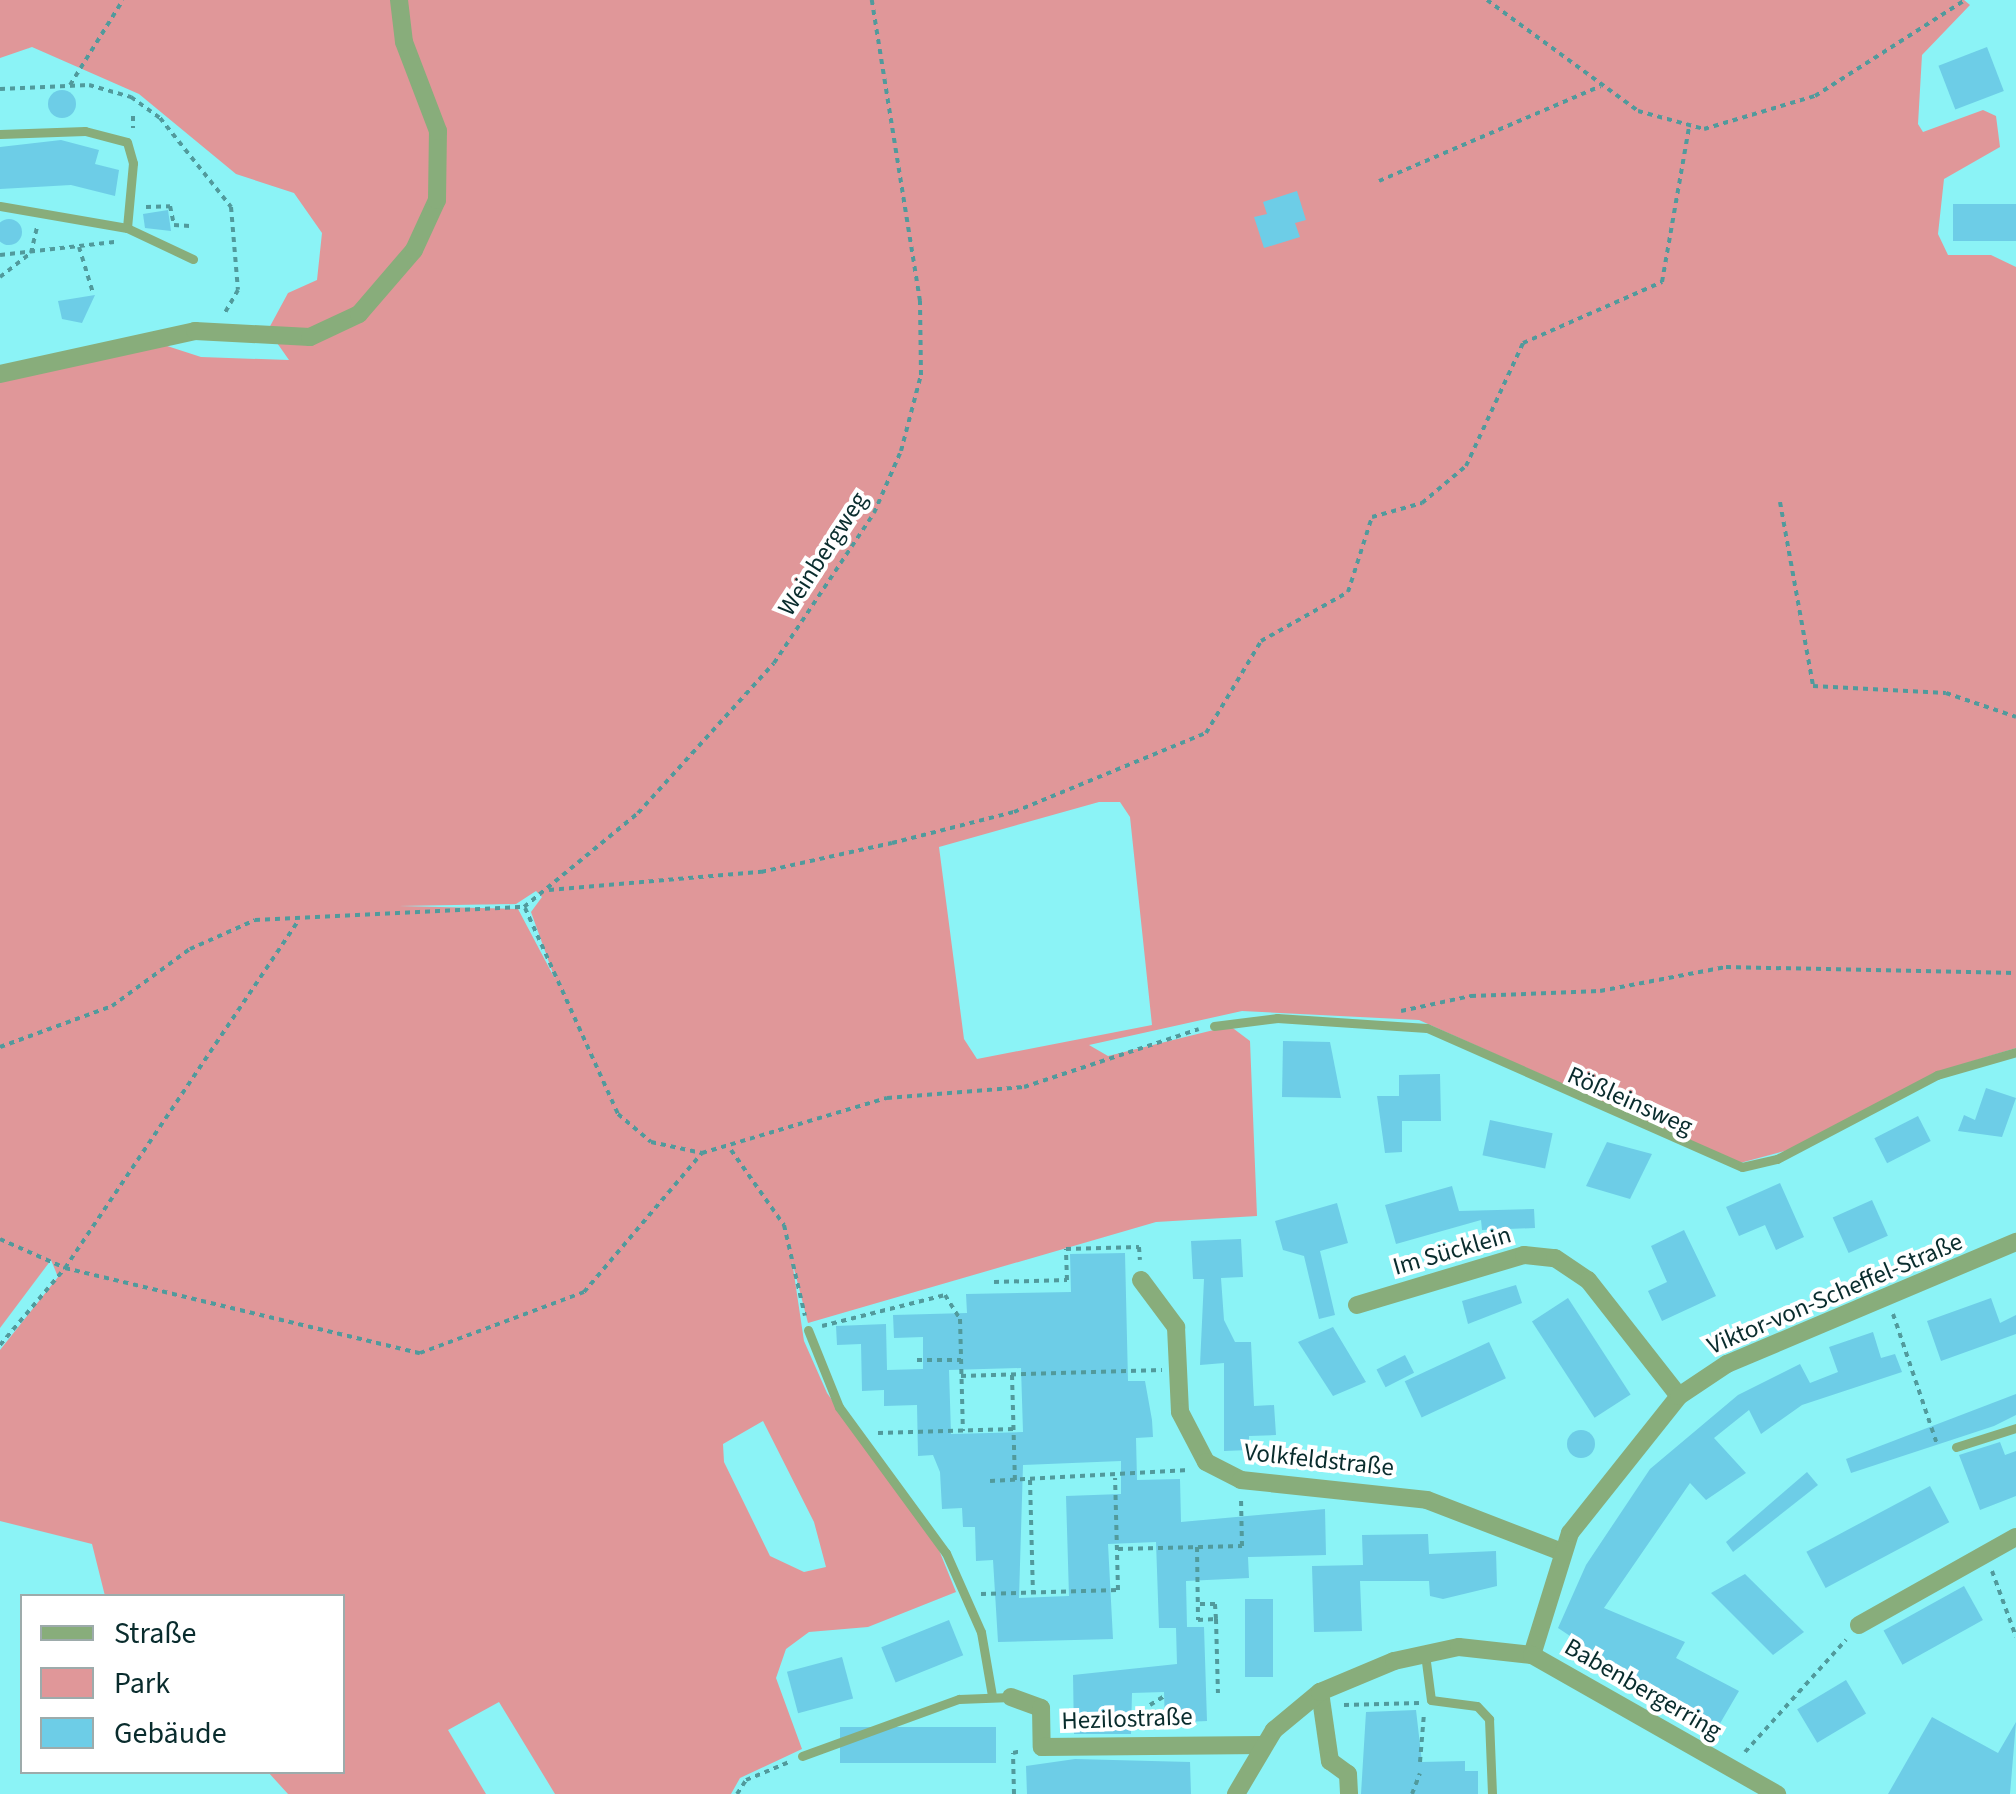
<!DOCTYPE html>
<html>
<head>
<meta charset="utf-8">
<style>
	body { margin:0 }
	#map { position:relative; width:2016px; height:1794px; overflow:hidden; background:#8bf3f6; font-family:"Source Sans 3",sans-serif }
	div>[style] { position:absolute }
	.green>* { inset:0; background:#e09799 }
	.building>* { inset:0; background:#6dcde7; transform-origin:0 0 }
	.round { border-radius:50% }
	.path>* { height:4px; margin-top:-2px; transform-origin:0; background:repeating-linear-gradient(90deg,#519a9c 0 5px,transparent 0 10px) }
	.lane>* { height:9px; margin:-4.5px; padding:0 4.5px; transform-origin:4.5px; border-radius:4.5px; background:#88ad7b }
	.street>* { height:18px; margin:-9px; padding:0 9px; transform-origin:9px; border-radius:9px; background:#88ad7b }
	span { translate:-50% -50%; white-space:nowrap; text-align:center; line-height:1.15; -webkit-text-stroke:8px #fff; paint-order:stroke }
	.street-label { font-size:25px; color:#092c2d }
	.legend { position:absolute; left:20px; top:1594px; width:325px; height:180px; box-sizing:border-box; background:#fff; border:2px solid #9dabab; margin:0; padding:12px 18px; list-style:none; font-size:30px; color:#092c2d }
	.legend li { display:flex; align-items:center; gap:20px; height:50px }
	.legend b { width:50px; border:2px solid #9dabab }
</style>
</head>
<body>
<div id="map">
	<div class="green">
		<i style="clip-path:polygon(evenodd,0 0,1964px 0,1970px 5px,1922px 55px,1918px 124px,1923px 132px,1983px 110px,1996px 116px,2000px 147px,1944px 179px,1938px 234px,1948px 255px,1991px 255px,2016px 267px,2016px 1048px,1934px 1073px,1792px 1149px,1740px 1163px,1419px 1020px,1242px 1011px,1089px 1045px,1108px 1056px,1230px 1026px,1250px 1041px,1257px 1216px,1156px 1222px,808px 1323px,792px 1261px,804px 1341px,827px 1393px,939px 1550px,956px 1592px,868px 1627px,809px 1632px,786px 1649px,776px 1678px,802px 1749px,740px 1778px,731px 1794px,555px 1794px,499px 1702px,448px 1730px,486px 1794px,288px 1794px,268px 1772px,342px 1772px,342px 1596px,105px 1596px,92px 1544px,0 1521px,0 1350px,58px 1277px,51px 1260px,0 1328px,0 380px,164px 345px,201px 357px,289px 360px,268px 330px,288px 293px,317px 280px,322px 233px,294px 193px,236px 174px,139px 94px,32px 47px,0 58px,0 0,1099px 802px,1120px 802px,1130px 817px,1152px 1025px,977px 1059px,964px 1039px,939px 847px,1099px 802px,0 0,536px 891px,542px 897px,531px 912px,555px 979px,518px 909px,399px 906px,516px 904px,536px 891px,0 0,763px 1421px,814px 1522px,826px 1567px,804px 1572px,770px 1556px,724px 1462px,723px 1444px,763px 1421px)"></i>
	</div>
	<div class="building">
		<i style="left:1987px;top:47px;width:47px;height:52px;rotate:69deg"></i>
		<i class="round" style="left:48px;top:90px;width:28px;height:28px"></i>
		<i style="clip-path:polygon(61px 140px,99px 150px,95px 164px,119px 170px,115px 196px,71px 185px,0 189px,0 147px)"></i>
		<i style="clip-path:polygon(1297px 191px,1306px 220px,1295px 223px,1300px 237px,1264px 248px,1254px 217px,1267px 214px,1263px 202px)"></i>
		<i style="left:2016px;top:204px;width:37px;height:63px;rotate:90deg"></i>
		<i style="clip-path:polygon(168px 210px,171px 231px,145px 228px,143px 214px)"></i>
		<i class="round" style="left:-4px;top:219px;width:26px;height:26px"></i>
		<i style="clip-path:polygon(95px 295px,82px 323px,62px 319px,58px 301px)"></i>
		<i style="clip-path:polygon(1283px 1041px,1330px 1042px,1341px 1098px,1282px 1097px)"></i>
		<i style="clip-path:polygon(1440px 1074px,1441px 1121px,1402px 1121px,1402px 1152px,1385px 1153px,1377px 1096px,1399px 1096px,1399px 1075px)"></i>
		<i style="clip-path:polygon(1986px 1088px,2016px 1098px,2002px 1137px,1958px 1131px,1964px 1115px,1975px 1120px)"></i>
		<i style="left:1918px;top:1116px;width:28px;height:49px;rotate:63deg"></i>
		<i style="left:1490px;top:1120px;width:64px;height:36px;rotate:12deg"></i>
		<i style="clip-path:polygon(1607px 1142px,1652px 1154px,1630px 1199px,1586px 1186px)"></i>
		<i style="clip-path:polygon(1780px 1183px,1804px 1237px,1776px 1250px,1765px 1225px,1739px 1236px,1726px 1207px)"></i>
		<i style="clip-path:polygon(1452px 1186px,1459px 1211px,1534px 1209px,1535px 1228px,1482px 1230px,1481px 1220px,1396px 1244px,1385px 1205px)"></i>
		<i style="left:1872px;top:1200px;width:39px;height:43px;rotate:66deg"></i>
		<i style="clip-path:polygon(1337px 1203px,1348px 1243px,1320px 1251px,1335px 1315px,1319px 1319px,1304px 1256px,1283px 1250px,1275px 1221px)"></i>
		<i style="clip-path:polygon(1684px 1230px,1716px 1296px,1662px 1321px,1648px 1291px,1667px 1282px,1651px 1246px)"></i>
		<i style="clip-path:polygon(1241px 1239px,1243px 1277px,1221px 1278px,1224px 1320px,1235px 1342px,1251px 1342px,1254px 1406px,1274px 1405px,1276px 1435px,1249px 1436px,1249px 1450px,1224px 1451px,1224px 1363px,1200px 1365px,1204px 1279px,1193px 1279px,1191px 1241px)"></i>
		<i style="clip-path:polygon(evenodd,1125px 1253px,1128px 1381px,1145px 1381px,1152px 1420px,1153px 1437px,1136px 1438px,1137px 1480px,1180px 1479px,1181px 1522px,1325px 1509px,1326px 1555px,1248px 1557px,1249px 1578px,1186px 1581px,1187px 1627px,1204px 1627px,1207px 1721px,1165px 1723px,1164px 1692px,1132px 1693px,1131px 1734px,1074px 1734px,1073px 1675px,1177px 1664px,1176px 1628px,1159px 1628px,1156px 1542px,1108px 1544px,1113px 1639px,998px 1642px,993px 1560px,976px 1561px,975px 1527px,963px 1527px,962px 1508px,942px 1509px,940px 1472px,933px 1455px,918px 1456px,917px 1405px,884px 1406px,884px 1390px,862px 1391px,861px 1344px,837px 1345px,836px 1326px,886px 1324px,887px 1370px,923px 1369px,923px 1337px,894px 1338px,893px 1315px,967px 1313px,966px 1294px,1071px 1292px,1070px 1254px,1125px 1253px,1021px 1368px,1023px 1432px,951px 1434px,949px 1370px,1021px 1368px,1125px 1253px,1121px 1461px,1121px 1494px,1066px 1496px,1069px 1596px,1019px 1598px,1023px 1465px,1121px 1461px)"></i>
		<i style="clip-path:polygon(1516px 1285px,1522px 1303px,1468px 1324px,1462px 1301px)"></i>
		<i style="left:1568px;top:1298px;width:115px;height:43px;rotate:57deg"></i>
		<i style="clip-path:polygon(1991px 1298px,2000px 1323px,2016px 1315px,2016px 1334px,1941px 1361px,1927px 1321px)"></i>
		<i style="clip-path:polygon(1333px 1327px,1366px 1382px,1333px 1396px,1298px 1342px)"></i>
		<i style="clip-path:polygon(1873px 1332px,1881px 1358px,1895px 1354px,1902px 1372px,1802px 1405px,1761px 1434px,1749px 1410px,1714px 1438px,1746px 1473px,1706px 1500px,1690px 1483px,1604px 1608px,1685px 1642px,1676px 1658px,1739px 1691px,1715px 1732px,1558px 1628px,1586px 1565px,1650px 1469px,1738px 1395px,1800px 1364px,1810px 1383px,1838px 1372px,1829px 1347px)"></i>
		<i style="left:1489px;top:1342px;width:40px;height:93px;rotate:65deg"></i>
		<i style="left:1405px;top:1355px;width:20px;height:32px;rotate:63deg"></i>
		<i style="clip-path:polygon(2016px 1394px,2016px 1415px,1994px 1426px,1851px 1473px,1846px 1459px)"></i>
		<i class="round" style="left:1567px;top:1430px;width:28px;height:28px"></i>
		<i style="clip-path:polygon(2000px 1442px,2005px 1455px,2016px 1451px,2016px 1496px,1980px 1510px,1959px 1455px)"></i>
		<i style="clip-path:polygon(1807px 1472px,1818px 1485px,1733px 1552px,1726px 1542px)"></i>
		<i style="left:1930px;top:1486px;width:41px;height:140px;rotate:62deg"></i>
		<i style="clip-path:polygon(1428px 1534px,1429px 1554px,1496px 1551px,1497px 1586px,1443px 1599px,1430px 1596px,1429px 1581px,1360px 1581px,1362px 1631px,1314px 1632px,1312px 1566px,1363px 1565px,1362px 1535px)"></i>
		<i style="clip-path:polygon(1745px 1574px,1804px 1632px,1773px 1655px,1711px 1593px)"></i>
		<i style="left:1964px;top:1586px;width:39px;height:92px;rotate:61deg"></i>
		<i style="left:1245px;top:1599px;width:28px;height:78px"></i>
		<i style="left:949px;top:1620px;width:38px;height:73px;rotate:68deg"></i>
		<i style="left:842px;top:1657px;width:43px;height:57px;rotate:75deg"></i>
		<i style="left:1846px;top:1680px;width:39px;height:57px;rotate:59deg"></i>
		<i style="clip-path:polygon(1416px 1710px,1422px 1762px,1465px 1761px,1465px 1771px,1478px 1771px,1478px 1794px,1361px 1794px,1366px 1712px)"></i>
		<i style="clip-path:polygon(1932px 1717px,1998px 1753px,2016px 1722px,2010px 1794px,1888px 1794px)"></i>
		<i style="left:996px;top:1727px;width:36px;height:156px;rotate:90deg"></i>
		<i style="clip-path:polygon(1075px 1759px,1190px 1762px,1191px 1794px,1027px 1794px,1026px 1766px)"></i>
	</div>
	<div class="path">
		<i style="left:1487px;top:0;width:187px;rotate:36.3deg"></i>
		<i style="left:1638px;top:111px;width:68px;rotate:15.3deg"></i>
		<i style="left:1704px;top:129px;width:116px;rotate:-16.6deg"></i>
		<i style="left:1815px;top:96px;width:178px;rotate:-32.6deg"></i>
		<i style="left:70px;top:85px;width:100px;rotate:-58.1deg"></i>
		<i style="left:0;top:89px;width:89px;rotate:-2.6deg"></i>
		<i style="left:89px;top:85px;width:44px;rotate:15.9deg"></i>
		<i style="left:131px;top:97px;width:36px;rotate:36deg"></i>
		<i style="left:160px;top:118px;width:114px;rotate:51.4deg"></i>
		<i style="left:231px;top:207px;width:83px;rotate:85.2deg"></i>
		<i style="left:238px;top:290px;width:28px;rotate:120deg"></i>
		<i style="left:133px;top:116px;width:12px;rotate:90deg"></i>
		<i style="left:1379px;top:181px;width:241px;rotate:-23.2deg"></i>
		<i style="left:146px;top:207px;width:24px;rotate:-2deg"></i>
		<i style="left:170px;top:206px;width:19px;rotate:78deg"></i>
		<i style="left:174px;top:225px;width:16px;rotate:4deg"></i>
		<i style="left:79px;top:247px;width:48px;rotate:73.1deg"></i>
		<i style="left:0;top:255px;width:115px;rotate:-6.5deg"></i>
		<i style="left:0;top:277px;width:39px;rotate:-38deg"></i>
		<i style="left:31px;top:253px;width:28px;rotate:-77deg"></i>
		<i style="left:1780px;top:502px;width:187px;rotate:79.8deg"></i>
		<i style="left:1813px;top:686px;width:133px;rotate:3deg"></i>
		<i style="left:1946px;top:693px;width:74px;rotate:18.9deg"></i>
		<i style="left:549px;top:890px;width:213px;rotate:-4.9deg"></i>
		<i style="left:761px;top:872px;width:134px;rotate:-12.5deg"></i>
		<i style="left:892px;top:843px;width:126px;rotate:-14.3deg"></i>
		<i style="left:1014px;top:812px;width:208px;rotate:-22.4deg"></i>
		<i style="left:1206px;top:733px;width:107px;rotate:-59.1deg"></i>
		<i style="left:1261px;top:641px;width:100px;rotate:-29.4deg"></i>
		<i style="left:1348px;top:592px;width:79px;rotate:-72.3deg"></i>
		<i style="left:1372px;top:517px;width:52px;rotate:-15.6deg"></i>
		<i style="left:1422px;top:503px;width:57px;rotate:-40.1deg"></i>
		<i style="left:1466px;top:466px;width:136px;rotate:-65.1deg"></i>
		<i style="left:1523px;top:343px;width:152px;rotate:-23.7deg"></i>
		<i style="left:1662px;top:282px;width:157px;rotate:-80.1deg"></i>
		<i style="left:524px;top:907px;width:148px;rotate:-39.5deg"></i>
		<i style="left:638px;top:813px;width:202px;rotate:-47.8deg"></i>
		<i style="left:774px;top:663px;width:180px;rotate:-56.3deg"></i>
		<i style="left:874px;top:513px;width:68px;rotate:-66.5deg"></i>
		<i style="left:901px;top:451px;width:79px;rotate:-75.3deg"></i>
		<i style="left:921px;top:375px;width:74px;rotate:-90.8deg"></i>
		<i style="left:920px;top:301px;width:305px;rotate:-99.1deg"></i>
		<i style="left:525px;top:908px;width:226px;rotate:65.7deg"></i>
		<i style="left:618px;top:1114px;width:43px;rotate:40.3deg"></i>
		<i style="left:651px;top:1142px;width:52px;rotate:12.2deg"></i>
		<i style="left:702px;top:1153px;width:193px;rotate:-16.6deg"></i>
		<i style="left:887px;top:1098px;width:137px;rotate:-4.6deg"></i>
		<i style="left:1024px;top:1087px;width:184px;rotate:-18.3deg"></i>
		<i style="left:1401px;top:1011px;width:72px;rotate:-12.1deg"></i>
		<i style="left:1471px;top:996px;width:129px;rotate:-2.2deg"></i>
		<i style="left:1600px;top:991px;width:128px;rotate:-10.8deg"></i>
		<i style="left:1726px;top:967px;width:290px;rotate:1.2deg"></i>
		<i style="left:0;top:1047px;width:119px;rotate:-20.1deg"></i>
		<i style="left:112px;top:1006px;width:97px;rotate:-36.2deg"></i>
		<i style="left:190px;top:949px;width:71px;rotate:-24deg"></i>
		<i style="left:255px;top:920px;width:269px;rotate:-2.8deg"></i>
		<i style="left:731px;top:1150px;width:92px;rotate:54.8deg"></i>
		<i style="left:784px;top:1225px;width:93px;rotate:77deg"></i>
		<i style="left:0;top:1239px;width:71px;rotate:24deg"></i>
		<i style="left:65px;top:1268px;width:365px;rotate:13.5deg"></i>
		<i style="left:420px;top:1353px;width:175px;rotate:-20.4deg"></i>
		<i style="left:584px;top:1292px;width:182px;rotate:-49.7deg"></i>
		<i style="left:994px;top:1282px;width:73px;rotate:-1.6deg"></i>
		<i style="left:1067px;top:1280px;width:31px;rotate:-92deg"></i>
		<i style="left:1066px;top:1249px;width:73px;rotate:-1.6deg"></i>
		<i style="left:1139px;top:1247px;width:13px;rotate:86deg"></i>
		<i style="left:1893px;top:1314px;width:137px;rotate:71.3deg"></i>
		<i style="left:822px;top:1326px;width:127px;rotate:-14.1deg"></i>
		<i style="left:945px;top:1295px;width:28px;rotate:58deg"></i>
		<i style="left:960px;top:1319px;width:112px;rotate:88.5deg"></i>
		<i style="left:0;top:1345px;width:101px;rotate:-49.8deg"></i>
		<i style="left:65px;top:1268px;width:419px;rotate:-56.1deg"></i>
		<i style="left:917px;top:1360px;width:44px"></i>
		<i style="left:1012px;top:1375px;width:105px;rotate:88.4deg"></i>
		<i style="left:961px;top:1376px;width:201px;rotate:-1.7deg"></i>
		<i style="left:878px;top:1433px;width:136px;rotate:-1.7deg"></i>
		<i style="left:1030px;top:1480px;width:113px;rotate:88.5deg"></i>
		<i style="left:990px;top:1481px;width:199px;rotate:-3.2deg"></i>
		<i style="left:1197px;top:1547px;width:73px;rotate:89.2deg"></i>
		<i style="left:1198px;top:1620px;width:18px;rotate:-3deg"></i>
		<i style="left:1216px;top:1619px;width:15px;rotate:-94deg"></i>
		<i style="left:1215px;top:1604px;width:17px;rotate:180deg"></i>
		<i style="left:1118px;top:1549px;width:124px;rotate:-1.4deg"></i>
		<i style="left:1242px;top:1546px;width:46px;rotate:-91.2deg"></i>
		<i style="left:1992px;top:1571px;width:70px;rotate:70deg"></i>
		<i style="left:981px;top:1594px;width:137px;rotate:-1.7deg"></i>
		<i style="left:1118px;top:1590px;width:112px;rotate:-91.5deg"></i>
		<i style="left:1216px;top:1619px;width:74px;rotate:88.5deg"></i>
		<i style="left:1150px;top:1705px;width:19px;rotate:-32deg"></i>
		<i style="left:1344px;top:1705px;width:75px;rotate:-1.5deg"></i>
		<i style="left:1745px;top:1752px;width:151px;rotate:-48deg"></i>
		<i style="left:1420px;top:1762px;width:49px;rotate:-85.3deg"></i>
		<i style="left:737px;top:1794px;width:17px;rotate:-57deg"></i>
		<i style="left:746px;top:1780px;width:47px;rotate:-22.7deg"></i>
		<i style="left:1014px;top:1794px;width:41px;rotate:-91.4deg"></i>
		<i style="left:1013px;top:1753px;width:8px;rotate:-14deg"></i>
		<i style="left:1412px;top:1794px;width:22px;rotate:-69deg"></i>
	</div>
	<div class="lane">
		<i style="left:0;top:134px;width:85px;rotate:-2deg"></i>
		<i style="left:85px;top:131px;width:43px;rotate:14.7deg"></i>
		<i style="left:127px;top:142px;width:22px;rotate:74deg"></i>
		<i style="left:133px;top:163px;width:65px;rotate:95.3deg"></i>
		<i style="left:127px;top:228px;width:129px;rotate:-170.2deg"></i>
		<i style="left:127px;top:228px;width:73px;rotate:25.2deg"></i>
		<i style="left:1214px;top:1026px;width:64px;rotate:-7.2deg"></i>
		<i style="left:1277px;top:1018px;width:150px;rotate:3.8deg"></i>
		<i style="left:1427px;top:1028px;width:344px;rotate:23.8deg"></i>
		<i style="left:1742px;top:1167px;width:36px;rotate:-13deg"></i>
		<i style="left:1777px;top:1159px;width:181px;rotate:-27.7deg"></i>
		<i style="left:1937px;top:1075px;width:82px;rotate:-16.2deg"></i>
		<i style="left:808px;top:1330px;width:83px;rotate:68.1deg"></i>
		<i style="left:839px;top:1407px;width:181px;rotate:53.8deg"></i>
		<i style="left:946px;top:1553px;width:86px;rotate:66.1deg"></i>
		<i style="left:981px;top:1632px;width:65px;rotate:80.2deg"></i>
		<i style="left:1956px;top:1447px;width:63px;rotate:-17.6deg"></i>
		<i style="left:1425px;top:1654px;width:46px;rotate:82.6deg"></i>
		<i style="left:1431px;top:1700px;width:46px;rotate:7.4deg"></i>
		<i style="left:1477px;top:1706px;width:18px;rotate:47deg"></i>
		<i style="left:1489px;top:1719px;width:75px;rotate:87.7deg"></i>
		<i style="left:802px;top:1756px;width:167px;rotate:-20deg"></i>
		<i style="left:959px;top:1699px;width:52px;rotate:-2.2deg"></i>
	</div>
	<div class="street">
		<i style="left:0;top:374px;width:200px;rotate:-12.4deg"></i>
		<i style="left:195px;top:331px;width:115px;rotate:3deg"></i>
		<i style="left:310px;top:337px;width:54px;rotate:-25.1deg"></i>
		<i style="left:359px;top:314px;width:84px;rotate:-49.3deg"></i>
		<i style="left:414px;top:250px;width:55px;rotate:-65.3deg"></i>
		<i style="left:437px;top:200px;width:69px;rotate:-89.2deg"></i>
		<i style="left:438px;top:131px;width:95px;rotate:-110.9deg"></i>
		<i style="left:404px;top:42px;width:42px;rotate:-96.8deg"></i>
		<i style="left:1141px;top:1280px;width:59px;rotate:53.3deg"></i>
		<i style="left:1176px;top:1327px;width:85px;rotate:87.3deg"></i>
		<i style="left:1180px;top:1412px;width:56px;rotate:62.5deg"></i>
		<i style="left:1206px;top:1462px;width:39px;rotate:27deg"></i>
		<i style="left:1241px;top:1480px;width:187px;rotate:6.1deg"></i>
		<i style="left:1427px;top:1500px;width:145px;rotate:21.1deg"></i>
		<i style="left:1357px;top:1305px;width:174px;rotate:-16.7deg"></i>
		<i style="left:1524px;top:1255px;width:31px;rotate:6deg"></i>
		<i style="left:1555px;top:1258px;width:40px;rotate:34deg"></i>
		<i style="left:1588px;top:1280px;width:147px;rotate:51.9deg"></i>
		<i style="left:1859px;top:1625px;width:180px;rotate:-29.3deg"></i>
		<i style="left:1532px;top:1655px;width:128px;rotate:-72.7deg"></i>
		<i style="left:1570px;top:1533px;width:175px;rotate:-51.5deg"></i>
		<i style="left:1679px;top:1396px;width:58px;rotate:-33.7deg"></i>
		<i style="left:1727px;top:1364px;width:314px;rotate:-22.9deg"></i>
		<i style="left:1320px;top:1692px;width:70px;rotate:81.8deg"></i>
		<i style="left:1330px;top:1761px;width:22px;rotate:36deg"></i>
		<i style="left:1348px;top:1774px;width:20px;rotate:87deg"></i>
		<i style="left:1011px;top:1697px;width:32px;rotate:20deg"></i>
		<i style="left:1041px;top:1708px;width:39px;rotate:89deg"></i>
		<i style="left:1042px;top:1747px;width:221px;rotate:-0.5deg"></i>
		<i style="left:1236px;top:1794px;width:74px;rotate:-59.3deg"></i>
		<i style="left:1274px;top:1730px;width:60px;rotate:-39.6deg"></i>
		<i style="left:1320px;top:1692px;width:80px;rotate:-22.7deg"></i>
		<i style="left:1394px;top:1661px;width:66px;rotate:-12.2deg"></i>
		<i style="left:1459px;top:1647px;width:73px;rotate:6.3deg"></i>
		<i style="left:1532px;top:1655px;width:282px;rotate:29.6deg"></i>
	</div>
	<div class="street-label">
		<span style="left:823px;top:554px;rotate:-57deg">Weinbergweg</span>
		<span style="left:1630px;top:1101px;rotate:24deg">Rößleinsweg</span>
		<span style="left:1452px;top:1251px;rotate:-16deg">Im Sücklein</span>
		<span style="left:1835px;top:1294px;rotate:-23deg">Viktor-von-Scheffel-Straße</span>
		<span style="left:1319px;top:1460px;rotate:6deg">Volkfeldstraße</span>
		<span style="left:1643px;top:1689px;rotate:30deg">Babenbergerring</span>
		<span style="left:1127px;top:1719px;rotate:-2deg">Hezilostraße</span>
	</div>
	<ul class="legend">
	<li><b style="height:12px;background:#88ad7b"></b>Straße</li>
	<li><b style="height:28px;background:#e09799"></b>Park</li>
	<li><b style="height:28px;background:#6dcde7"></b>Gebäude</li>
	</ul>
</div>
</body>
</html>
